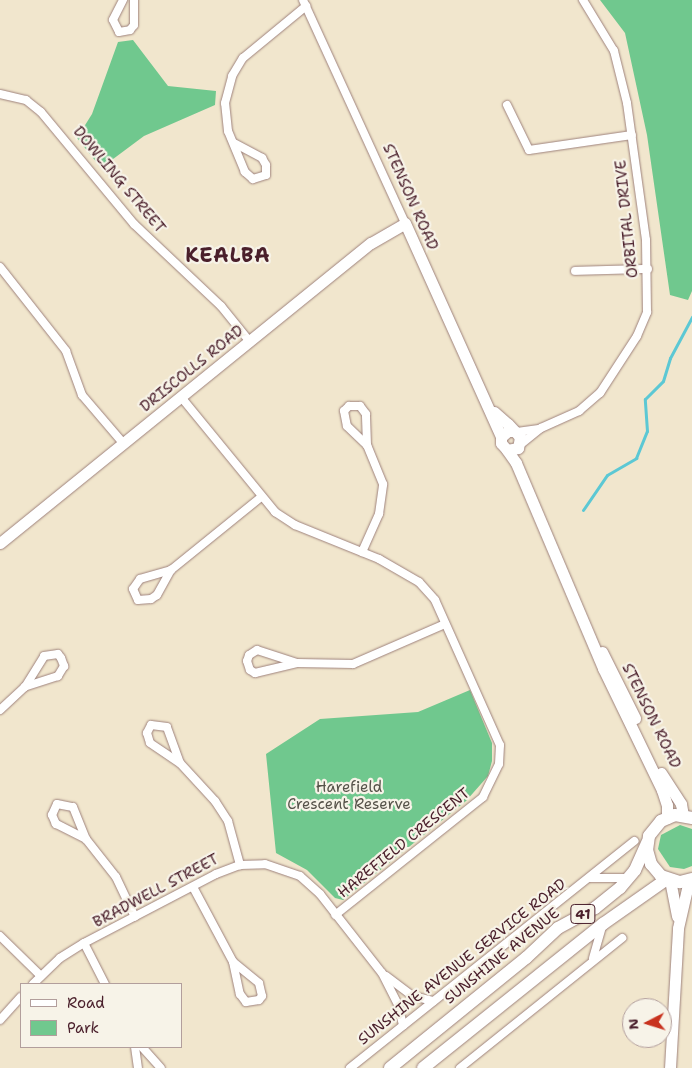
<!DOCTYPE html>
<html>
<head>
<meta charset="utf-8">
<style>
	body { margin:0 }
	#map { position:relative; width:692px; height:1068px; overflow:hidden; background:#f1e6cd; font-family:"Shantell Sans",sans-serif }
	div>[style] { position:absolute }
	.green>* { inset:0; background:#70c88e }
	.stream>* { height:3px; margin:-1.5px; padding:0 1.5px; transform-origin:1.5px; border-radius:1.5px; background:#5cc8d4 }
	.roads { filter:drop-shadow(0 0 1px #9e827c) drop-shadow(0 0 1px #9e827c) }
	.street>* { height:8px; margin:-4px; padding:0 4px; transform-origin:4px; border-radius:4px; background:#fff }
	.secondary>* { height:11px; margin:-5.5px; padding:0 5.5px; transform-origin:5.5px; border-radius:5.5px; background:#fff }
	.primary>* { height:12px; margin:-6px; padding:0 6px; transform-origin:6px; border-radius:6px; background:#fff }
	span { translate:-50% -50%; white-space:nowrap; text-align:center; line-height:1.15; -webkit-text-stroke:4.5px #f7f3e8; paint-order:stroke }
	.shield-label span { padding:1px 4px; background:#f7f3e8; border:1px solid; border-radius:4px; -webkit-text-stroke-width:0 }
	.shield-label { font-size:14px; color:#4a1f2b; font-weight:700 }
	.street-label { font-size:15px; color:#4a1f2b }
	.park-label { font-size:15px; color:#555249 }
	.district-label { font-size:20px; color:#4a1f2b; font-weight:700; letter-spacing:1px }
	.legend { position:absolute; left:20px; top:983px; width:162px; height:65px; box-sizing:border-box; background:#f7f3e8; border:1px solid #b29e9c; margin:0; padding:6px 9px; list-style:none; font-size:15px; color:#4a1f2b }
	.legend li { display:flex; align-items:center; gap:10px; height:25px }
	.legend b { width:25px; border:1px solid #b29e9c }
	.north { position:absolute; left:622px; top:998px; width:50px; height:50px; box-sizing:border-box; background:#f7f3e8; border:1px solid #b29e9c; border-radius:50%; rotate:265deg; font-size:14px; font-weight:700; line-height:20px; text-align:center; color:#4a1f2b }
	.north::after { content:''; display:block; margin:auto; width:18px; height:22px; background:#c8321e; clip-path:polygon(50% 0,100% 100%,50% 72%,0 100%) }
</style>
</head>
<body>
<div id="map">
	<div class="green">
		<i style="clip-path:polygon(600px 0,692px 0,692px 291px,688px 300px,670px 295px,647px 135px,625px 33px)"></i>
		<i style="clip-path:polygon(133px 40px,168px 86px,216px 91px,215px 105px,144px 136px,101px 168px,77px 138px,92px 114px,118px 42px)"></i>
		<i style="clip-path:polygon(470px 690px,492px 743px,492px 761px,488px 776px,466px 801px,343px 900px,335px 898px,307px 870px,276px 853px,266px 754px,320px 719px,418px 712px)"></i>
		<i style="clip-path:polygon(680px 825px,692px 829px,692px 866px,684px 869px,670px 867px,658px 849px,661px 835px)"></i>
	</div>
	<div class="stream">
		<i style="left:583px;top:510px;width:42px;rotate:-55.6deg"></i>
		<i style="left:607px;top:475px;width:34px;rotate:-30deg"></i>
		<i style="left:636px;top:458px;width:29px;rotate:-68deg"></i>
		<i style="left:647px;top:431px;width:32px;rotate:-94deg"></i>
		<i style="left:645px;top:399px;width:25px;rotate:-45deg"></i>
		<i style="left:663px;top:381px;width:24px;rotate:-73deg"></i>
		<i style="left:670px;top:358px;width:47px;rotate:-61.8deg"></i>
	</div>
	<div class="roads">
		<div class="street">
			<i style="left:123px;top:0;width:22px;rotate:117deg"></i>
			<i style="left:113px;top:20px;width:13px;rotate:63deg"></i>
			<i style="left:119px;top:32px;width:11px;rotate:-10deg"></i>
			<i style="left:130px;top:30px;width:6px;rotate:-51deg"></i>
			<i style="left:134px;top:25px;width:25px;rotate:-90deg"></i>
			<i style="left:303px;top:0;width:245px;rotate:65.4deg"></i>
			<i style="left:0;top:94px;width:27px;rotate:13deg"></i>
			<i style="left:26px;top:100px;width:19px;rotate:39deg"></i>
			<i style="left:41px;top:112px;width:146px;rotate:50.3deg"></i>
			<i style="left:134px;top:224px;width:120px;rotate:43.3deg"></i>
			<i style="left:221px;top:306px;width:46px;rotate:51.1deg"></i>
			<i style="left:507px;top:105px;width:50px;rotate:63.9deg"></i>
			<i style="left:529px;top:150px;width:104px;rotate:-8.3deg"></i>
			<i style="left:234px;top:143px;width:32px;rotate:28deg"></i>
			<i style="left:262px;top:158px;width:8px;rotate:60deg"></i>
			<i style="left:266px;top:165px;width:10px;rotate:90deg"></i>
			<i style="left:266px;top:175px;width:14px;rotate:163deg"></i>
			<i style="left:253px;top:179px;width:11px;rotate:-139deg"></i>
			<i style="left:245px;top:172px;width:44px;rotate:-112.5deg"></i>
			<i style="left:228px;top:131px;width:28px;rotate:-96deg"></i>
			<i style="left:225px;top:103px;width:28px;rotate:-75deg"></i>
			<i style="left:232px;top:76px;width:21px;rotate:-59deg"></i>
			<i style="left:243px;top:58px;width:82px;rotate:-39.5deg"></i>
			<i style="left:0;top:267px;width:107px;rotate:51.8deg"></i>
			<i style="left:66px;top:351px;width:47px;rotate:70deg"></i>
			<i style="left:82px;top:395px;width:63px;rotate:49.5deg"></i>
			<i style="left:575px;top:271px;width:73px;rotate:-1.6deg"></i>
			<i style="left:181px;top:397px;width:149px;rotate:50.7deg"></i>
			<i style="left:275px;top:512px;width:24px;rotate:33deg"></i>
			<i style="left:295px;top:525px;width:91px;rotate:22deg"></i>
			<i style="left:379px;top:559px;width:46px;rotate:29.9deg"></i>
			<i style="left:419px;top:582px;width:24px;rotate:48deg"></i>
			<i style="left:435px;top:600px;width:159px;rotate:65.9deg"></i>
			<i style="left:500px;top:745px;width:19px;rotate:93deg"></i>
			<i style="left:499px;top:764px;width:37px;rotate:116deg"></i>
			<i style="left:483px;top:797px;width:189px;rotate:141.4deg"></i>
			<i style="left:517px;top:432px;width:22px;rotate:-8deg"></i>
			<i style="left:520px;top:445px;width:27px;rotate:-39deg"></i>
			<i style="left:541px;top:428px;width:42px;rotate:-24.1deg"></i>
			<i style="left:579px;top:411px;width:28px;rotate:-41deg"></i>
			<i style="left:600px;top:393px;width:68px;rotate:-57deg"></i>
			<i style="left:637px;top:336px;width:26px;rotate:-67deg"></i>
			<i style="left:647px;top:312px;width:72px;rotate:-90.8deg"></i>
			<i style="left:646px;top:240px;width:138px;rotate:-97.9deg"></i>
			<i style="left:627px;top:103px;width:54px;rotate:-104deg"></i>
			<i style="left:614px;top:51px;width:60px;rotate:-121.3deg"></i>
			<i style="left:362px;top:552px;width:42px;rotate:-65.9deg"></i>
			<i style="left:379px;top:514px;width:30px;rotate:-82deg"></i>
			<i style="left:383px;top:484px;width:42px;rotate:-112.3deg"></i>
			<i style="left:367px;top:445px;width:31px;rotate:-92deg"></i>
			<i style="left:366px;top:414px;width:10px;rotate:-127deg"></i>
			<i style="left:360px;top:406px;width:11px;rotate:180deg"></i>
			<i style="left:349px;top:406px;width:7px;rotate:135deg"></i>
			<i style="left:344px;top:411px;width:15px;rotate:79deg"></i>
			<i style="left:347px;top:426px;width:28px;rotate:44deg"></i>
			<i style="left:171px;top:570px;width:32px;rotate:164deg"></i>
			<i style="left:140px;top:579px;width:12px;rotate:125deg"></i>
			<i style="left:133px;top:589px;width:12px;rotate:66deg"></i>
			<i style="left:138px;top:600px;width:13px;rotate:-4deg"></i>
			<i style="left:151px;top:599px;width:7px;rotate:-34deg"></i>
			<i style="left:157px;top:595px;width:29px;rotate:-61deg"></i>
			<i style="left:171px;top:570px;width:116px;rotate:-39deg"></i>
			<i style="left:297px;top:663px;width:42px;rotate:-162deg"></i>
			<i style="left:257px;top:650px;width:9px;rotate:148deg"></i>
			<i style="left:249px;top:655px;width:6px;rotate:108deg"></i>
			<i style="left:247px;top:661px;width:9px;rotate:72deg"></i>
			<i style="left:250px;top:670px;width:6px;rotate:31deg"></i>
			<i style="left:255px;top:673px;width:43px;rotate:-13.4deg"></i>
			<i style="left:297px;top:663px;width:56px;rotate:1deg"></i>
			<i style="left:353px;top:664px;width:100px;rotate:-23.5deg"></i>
			<i style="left:0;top:710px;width:34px;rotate:-43deg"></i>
			<i style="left:25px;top:687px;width:36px;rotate:-58deg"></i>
			<i style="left:44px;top:656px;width:14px;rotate:-8deg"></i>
			<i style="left:58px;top:654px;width:5px;rotate:53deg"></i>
			<i style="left:61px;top:658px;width:9px;rotate:69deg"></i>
			<i style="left:64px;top:666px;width:12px;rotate:121deg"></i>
			<i style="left:58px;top:676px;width:35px;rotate:162deg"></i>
			<i style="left:180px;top:763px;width:38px;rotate:-110deg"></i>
			<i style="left:167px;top:727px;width:16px;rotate:-173deg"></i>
			<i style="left:151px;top:725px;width:9px;rotate:117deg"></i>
			<i style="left:147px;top:733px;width:10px;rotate:73deg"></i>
			<i style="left:150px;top:743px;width:36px;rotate:34deg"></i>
			<i style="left:180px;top:763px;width:52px;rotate:47.4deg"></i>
			<i style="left:215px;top:801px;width:24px;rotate:57deg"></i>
			<i style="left:228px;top:821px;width:46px;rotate:74.7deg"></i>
			<i style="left:86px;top:839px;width:34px;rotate:-153deg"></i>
			<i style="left:56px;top:824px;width:10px;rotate:-114deg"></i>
			<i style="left:52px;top:815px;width:12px;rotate:-66deg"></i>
			<i style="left:57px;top:804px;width:16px;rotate:11deg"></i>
			<i style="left:73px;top:807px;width:35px;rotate:68deg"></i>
			<i style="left:86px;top:839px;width:48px;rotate:51.7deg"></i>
			<i style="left:116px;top:877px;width:44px;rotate:64.6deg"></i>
			<i style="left:590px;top:878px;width:38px"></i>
			<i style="left:193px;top:887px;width:85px;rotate:61.9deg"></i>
			<i style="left:233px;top:962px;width:33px;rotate:78deg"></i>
			<i style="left:240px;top:994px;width:10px;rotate:53deg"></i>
			<i style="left:246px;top:1002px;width:13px;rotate:-9deg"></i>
			<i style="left:259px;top:1000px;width:5px;rotate:-53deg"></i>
			<i style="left:262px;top:996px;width:13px;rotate:-103deg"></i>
			<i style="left:259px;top:983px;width:33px;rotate:-141deg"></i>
			<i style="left:0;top:936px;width:57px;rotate:44.3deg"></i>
			<i style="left:84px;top:943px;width:46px;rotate:62.9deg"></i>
			<i style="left:593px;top:958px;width:33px;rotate:-74deg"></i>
			<i style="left:386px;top:976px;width:34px;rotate:37deg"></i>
			<i style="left:413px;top:996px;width:21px;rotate:14deg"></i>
			<i style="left:33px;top:984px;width:37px;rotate:-44deg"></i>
			<i style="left:60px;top:958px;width:28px;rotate:-32deg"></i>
			<i style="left:84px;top:943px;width:149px;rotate:-27.6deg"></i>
			<i style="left:216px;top:874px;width:26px;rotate:-21deg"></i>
			<i style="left:240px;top:865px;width:25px;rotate:-2deg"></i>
			<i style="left:265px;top:864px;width:37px;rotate:19deg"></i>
			<i style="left:300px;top:876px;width:27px;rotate:42deg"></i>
			<i style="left:320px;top:894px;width:100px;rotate:51.9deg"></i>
			<i style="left:382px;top:973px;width:36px;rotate:63deg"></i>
			<i style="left:398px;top:1005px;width:21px;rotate:76deg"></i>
			<i style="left:0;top:1020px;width:31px;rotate:-48deg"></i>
			<i style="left:135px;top:1047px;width:21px;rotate:82deg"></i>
			<i style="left:142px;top:1047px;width:28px;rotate:48deg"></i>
			<i style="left:350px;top:1068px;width:364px;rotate:-38.6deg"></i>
			<i style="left:460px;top:1068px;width:208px;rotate:-38.7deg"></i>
		</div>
		<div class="secondary">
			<i style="left:494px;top:412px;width:18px;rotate:41deg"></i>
			<i style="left:508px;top:424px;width:18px;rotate:47deg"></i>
			<i style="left:520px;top:437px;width:11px;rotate:100deg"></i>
			<i style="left:518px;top:448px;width:11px;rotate:170deg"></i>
			<i style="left:507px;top:450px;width:9px;rotate:-131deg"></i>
			<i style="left:501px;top:443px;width:6px;rotate:-90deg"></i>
			<i style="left:501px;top:437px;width:9px;rotate:-41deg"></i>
			<i style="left:508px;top:431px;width:6px"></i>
			<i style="left:507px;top:450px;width:16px;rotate:55deg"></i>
			<i style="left:516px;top:463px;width:223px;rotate:67deg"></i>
			<i style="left:603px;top:668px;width:136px;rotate:64.2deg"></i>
			<i style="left:662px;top:790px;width:16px;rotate:72deg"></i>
			<i style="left:667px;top:805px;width:13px;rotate:90deg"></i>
			<i style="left:0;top:543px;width:477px;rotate:-39deg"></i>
			<i style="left:371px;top:243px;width:39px;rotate:-30deg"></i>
			<i style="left:405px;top:223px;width:235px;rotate:65.8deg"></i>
			<i style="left:602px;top:652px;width:74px;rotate:63.4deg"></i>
			<i style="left:661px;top:773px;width:37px;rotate:57deg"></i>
			<i style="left:681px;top:804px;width:11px;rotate:80deg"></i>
			<i style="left:670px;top:880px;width:37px;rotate:79deg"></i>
			<i style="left:670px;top:1068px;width:140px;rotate:-86.7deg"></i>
			<i style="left:678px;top:928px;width:49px;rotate:-77.1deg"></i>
		</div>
		<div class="primary">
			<i style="left:692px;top:818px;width:17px;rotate:-170deg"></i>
			<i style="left:675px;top:815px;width:15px;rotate:157deg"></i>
			<i style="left:661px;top:821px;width:19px;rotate:129deg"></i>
			<i style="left:649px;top:836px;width:14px;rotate:98deg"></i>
			<i style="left:647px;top:850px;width:15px;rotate:74deg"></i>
			<i style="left:651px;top:864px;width:16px;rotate:50deg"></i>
			<i style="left:661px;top:876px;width:20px;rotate:18deg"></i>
			<i style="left:680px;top:882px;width:12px;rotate:-14deg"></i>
			<i style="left:390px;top:1068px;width:175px;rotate:-39deg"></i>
			<i style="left:526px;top:958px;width:44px;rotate:-43.2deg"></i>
			<i style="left:558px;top:928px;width:42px;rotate:-28.4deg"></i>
			<i style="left:595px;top:908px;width:32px;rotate:-39deg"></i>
			<i style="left:620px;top:888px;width:23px;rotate:-50deg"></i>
			<i style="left:635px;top:870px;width:30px;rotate:-66deg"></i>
			<i style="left:423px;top:1068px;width:231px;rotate:-38.7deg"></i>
			<i style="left:603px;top:924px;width:78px;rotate:-35.1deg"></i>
		</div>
	</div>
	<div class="shield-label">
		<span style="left:583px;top:914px">41</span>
	</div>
	<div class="street-label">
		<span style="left:119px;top:180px;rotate:50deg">DOWLING STREET</span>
		<span style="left:410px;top:197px;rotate:66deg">STENSON ROAD</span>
		<span style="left:627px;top:219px;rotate:-96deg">ORBITAL DRIVE</span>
		<span style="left:192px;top:369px;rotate:-39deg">DRISCOLLS ROAD</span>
		<span style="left:651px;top:716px;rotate:64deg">STENSON ROAD</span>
		<span style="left:404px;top:843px;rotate:-39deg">HAREFIELD CRESCENT</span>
		<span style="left:156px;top:891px;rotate:-28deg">BRADWELL STREET</span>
		<span style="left:502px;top:956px;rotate:-39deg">SUNSHINE AVENUE</span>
		<span style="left:462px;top:962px;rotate:-38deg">SUNSHINE AVENUE SERVICE ROAD</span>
	</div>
	<div class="park-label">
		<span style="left:349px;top:796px">Harefield<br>Crescent Reserve</span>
	</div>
	<div class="district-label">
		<span style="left:228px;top:255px">KEALBA</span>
	</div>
	<ul class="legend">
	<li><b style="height:6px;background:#fff"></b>Road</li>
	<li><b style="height:14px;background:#70c88e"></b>Park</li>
	</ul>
	<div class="north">N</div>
</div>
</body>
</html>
